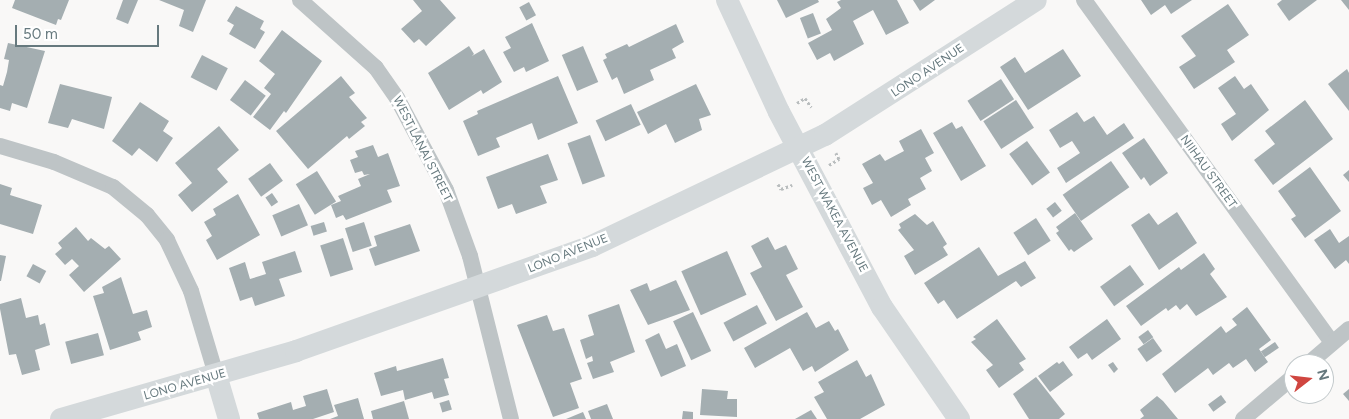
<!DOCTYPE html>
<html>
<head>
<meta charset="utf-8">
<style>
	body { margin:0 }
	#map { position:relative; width:1349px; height:419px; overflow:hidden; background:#f9f8f7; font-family:Figtree,sans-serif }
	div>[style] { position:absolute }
	.building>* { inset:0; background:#a4aeb1; transform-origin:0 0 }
	.path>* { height:3px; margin-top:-1.5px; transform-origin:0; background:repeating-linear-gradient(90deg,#b9bdbe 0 2.5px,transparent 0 5px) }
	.street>* { height:16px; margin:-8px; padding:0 8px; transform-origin:8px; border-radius:8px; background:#bec4c6 }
	.secondary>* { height:22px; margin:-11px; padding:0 11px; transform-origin:11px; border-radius:11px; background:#d4d9db }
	span { translate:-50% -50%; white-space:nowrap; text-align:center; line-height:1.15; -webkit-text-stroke:5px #fff; paint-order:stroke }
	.street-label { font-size:12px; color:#66797e }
	.north { position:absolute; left:1284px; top:354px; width:50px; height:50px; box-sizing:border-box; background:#fff; border:1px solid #c2c9cb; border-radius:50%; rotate:74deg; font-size:14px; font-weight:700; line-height:20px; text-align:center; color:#66797e }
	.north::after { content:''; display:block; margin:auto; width:18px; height:22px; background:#d04640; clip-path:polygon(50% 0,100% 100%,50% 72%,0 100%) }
	.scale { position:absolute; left:15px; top:25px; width:144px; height:22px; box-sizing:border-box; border:2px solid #66797e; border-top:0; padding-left:6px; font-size:15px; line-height:18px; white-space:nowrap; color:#66797e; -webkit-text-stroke:4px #fff; paint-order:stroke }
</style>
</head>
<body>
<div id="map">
	<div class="building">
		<i style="clip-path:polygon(15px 0,69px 0,61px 20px,58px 19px,56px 25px,12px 8px)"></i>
		<i style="clip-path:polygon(123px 0,138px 0,128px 24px,116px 19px)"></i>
		<i style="clip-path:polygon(159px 0,206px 0,193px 32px,179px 26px,184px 10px)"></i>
		<i style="clip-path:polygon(413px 0,440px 0,456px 18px,426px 46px,419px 39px,414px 43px,401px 29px,422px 11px)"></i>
		<i style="clip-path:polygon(777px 0,818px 0,819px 2px,786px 18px)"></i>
		<i style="clip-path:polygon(841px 0,897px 0,909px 23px,886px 35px,873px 10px,853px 21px,864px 44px,834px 61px,830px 53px,817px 60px,808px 43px,832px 30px,826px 19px,841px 8px,837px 2px)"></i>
		<i style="clip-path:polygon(913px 0,935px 0,920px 11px)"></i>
		<i style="clip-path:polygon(1141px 0,1192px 0,1171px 14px,1165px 5px,1151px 15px)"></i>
		<i style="clip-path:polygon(1282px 0,1317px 0,1289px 21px,1277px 4px)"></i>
		<i style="clip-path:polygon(1341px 0,1349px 0,1349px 10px)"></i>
		<i style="left:529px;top:2px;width:15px;height:11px;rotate:62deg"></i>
		<i style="clip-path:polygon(1228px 4px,1249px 35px,1227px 50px,1235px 62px,1194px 89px,1179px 67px,1196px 56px,1181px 36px)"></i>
		<i style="clip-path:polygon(236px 6px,264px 21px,260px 29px,265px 32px,255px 49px,229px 34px,234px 25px,227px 21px)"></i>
		<i style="left:813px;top:13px;width:22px;height:14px;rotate:69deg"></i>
		<i style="clip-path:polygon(532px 23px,549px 61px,526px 72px,524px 67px,514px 72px,503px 52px,511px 48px,505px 37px)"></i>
		<i style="clip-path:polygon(676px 24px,684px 42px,672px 49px,676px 58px,650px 70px,654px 80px,624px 94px,617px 77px,612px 80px,603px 60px,607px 58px,605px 54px,627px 44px,629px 47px)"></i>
		<i style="clip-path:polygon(282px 30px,322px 61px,286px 113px,284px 111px,270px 130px,253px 117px,271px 94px,264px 88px,275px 74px,259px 61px)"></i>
		<i style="clip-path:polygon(8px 43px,45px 51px,27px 108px,12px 103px,10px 111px,0 108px,0 85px,3px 86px,7px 72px,9px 60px,4px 59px)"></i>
		<i style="clip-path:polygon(469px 46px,474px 54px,472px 56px,484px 49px,502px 82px,483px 94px,481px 90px,449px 110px,428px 73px)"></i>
		<i style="left:583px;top:46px;width:39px;height:23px;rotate:67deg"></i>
		<i style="clip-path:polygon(1063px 49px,1081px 76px,1028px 110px,1000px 67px,1015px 57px,1025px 73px)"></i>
		<i style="left:202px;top:55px;width:29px;height:25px;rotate:27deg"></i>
		<i style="clip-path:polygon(1347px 69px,1349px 73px,1349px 111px,1328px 84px)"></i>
		<i style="clip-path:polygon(341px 76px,355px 93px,349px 97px,367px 118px,361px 122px,365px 126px,349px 139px,347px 136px,308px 169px,276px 131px)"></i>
		<i style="clip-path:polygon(558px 76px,578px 123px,538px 140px,532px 123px,496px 138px,500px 147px,478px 156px,463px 121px,478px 114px,477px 111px)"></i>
		<i style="clip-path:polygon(1235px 76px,1244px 89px,1251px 84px,1269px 110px,1232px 141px,1221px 124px,1236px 114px,1218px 88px)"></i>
		<i style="left:1001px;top:79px;width:24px;height:40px;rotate:57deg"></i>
		<i style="left:245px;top:80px;width:26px;height:25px;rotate:37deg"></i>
		<i style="clip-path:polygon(60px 84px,112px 97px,104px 129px,72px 119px,68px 128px,48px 123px)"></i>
		<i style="clip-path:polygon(696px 84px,711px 115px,699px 119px,702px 130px,675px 143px,666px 124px,648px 134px,637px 112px)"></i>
		<i style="left:1016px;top:100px;width:33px;height:39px;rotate:57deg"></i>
		<i style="clip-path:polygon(1305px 100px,1333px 139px,1273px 185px,1254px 160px,1275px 144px,1265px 131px)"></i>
		<i style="clip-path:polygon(140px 102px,169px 121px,163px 131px,173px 138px,157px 162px,139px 148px,132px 156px,112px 141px)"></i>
		<i style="left:631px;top:104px;width:23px;height:39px;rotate:65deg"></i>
		<i style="clip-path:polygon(1077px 112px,1084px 122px,1094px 116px,1107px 135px,1124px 123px,1134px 138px,1066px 183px,1057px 168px,1080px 153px,1072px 141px,1060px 148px,1049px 130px)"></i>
		<i style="clip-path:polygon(952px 122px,956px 129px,962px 126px,986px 166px,961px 181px,933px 133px)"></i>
		<i style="clip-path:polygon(219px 126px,239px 150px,217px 169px,228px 182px,192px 212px,178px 195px,192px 183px,175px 163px)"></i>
		<i style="clip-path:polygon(921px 129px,934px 153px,925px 158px,932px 171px,920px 178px,926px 189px,908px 199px,911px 205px,891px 217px,881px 200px,872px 205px,863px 188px,873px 183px,862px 164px,880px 154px,885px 161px,904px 151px,899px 141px)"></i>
		<i style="left:590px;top:135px;width:44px;height:24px;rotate:70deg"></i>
		<i style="clip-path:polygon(1144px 138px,1168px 173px,1150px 186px,1144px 177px,1141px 180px,1122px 153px)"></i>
		<i style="left:1027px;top:141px;width:39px;height:22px;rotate:54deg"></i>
		<i style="clip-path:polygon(373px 145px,378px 157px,388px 153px,400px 186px,387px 190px,392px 202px,346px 220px,343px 215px,336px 218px,331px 205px,341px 201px,338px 196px,361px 186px,358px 179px,370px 174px,364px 175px,362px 171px,355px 173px,350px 160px,358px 157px,355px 151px)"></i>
		<i style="clip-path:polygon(548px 154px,558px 180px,540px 186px,547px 203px,516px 214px,512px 204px,498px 209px,486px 177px)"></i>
		<i style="left:1111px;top:161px;width:32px;height:59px;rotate:55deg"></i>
		<i style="left:270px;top:163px;width:22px;height:27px;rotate:54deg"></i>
		<i style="clip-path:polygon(1310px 167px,1341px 211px,1305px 238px,1291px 219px,1296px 216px,1278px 191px)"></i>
		<i style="clip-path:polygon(1349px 170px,1349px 182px,1343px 175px)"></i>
		<i style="left:317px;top:171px;width:36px;height:25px;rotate:58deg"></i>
		<i style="clip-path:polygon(0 184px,12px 188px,10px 195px,42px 205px,33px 234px,0 224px)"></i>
		<i style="left:272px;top:193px;width:11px;height:8px;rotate:56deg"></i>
		<i style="clip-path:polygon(238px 194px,260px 235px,217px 260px,206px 240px,212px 236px,204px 222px,216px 215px,213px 209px)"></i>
		<i style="left:1055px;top:202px;width:11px;height:11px;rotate:52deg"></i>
		<i style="left:299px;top:204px;width:23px;height:29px;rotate:67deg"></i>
		<i style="clip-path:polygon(1177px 212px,1197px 243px,1159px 270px,1131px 225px,1149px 213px,1158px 225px)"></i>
		<i style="clip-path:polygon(1075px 213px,1093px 239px,1074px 252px,1071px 249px,1069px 251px,1056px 233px,1059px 231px,1056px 227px)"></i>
		<i style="clip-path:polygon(915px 214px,927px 225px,933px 221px,947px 244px,943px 247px,948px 255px,915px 275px,904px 256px,914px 250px,898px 230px,901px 228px,899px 224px)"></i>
		<i style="left:1036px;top:218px;width:27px;height:27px;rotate:57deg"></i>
		<i style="left:324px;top:222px;width:10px;height:14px;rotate:73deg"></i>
		<i style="left:364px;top:222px;width:25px;height:20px;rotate:72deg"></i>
		<i style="clip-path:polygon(410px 224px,420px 251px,375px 266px,369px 249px,377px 246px,374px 236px)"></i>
		<i style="clip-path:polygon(76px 227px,88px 241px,91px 238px,105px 249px,109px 246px,121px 259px,84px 292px,69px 275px,79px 266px,72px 259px,65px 265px,55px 254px,62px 248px,58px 243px)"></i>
		<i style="clip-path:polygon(1330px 229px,1339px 243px,1349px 236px,1349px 264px,1346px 260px,1335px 269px,1314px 240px)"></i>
		<i style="clip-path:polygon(768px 237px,775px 250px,786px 245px,798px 269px,786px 275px,803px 307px,776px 321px,750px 273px,762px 267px,751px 246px)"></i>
		<i style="left:343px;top:238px;width:33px;height:24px;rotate:72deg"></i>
		<i style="clip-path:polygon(979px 247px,998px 276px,1025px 261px,1036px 278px,1021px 287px,1016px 281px,957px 319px,944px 300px,938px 304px,924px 283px)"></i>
		<i style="clip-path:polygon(295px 251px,302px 272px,279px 279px,285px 296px,255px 306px,252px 297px,240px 301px,229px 268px,245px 262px,250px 279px,266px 274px,262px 262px)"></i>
		<i style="left:727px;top:251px;width:48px;height:50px;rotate:66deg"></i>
		<i style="clip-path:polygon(1204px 253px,1215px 269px,1210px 274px,1227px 297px,1196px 316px,1187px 304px,1180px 310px,1176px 305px,1168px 311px,1166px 308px,1141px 326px,1126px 306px,1179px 267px,1181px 270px)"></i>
		<i style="clip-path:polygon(0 255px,6px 256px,1px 281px,0 281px)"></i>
		<i style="left:33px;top:264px;width:15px;height:14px;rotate:28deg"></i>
		<i style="left:1130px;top:265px;width:24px;height:37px;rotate:54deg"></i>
		<i style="clip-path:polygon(121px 277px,133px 314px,147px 310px,152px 327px,138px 332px,141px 340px,110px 350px,93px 296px,104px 293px,102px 287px)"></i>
		<i style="clip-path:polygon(676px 280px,690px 310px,648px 325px,630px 290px,647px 283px,650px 291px)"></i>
		<i style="clip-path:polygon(21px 298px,26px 318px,38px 315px,40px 325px,45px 323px,50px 345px,35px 350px,40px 370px,22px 375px,16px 354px,9px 355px,0 309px,0 304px)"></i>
		<i style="clip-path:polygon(619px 304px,635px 352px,610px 362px,614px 372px,593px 379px,587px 363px,593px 361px,592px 356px,586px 359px,580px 340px,594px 335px,588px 315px)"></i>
		<i style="left:757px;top:305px;width:21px;height:38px;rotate:62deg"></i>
		<i style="clip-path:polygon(1247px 307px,1271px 340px,1259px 349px,1268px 362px,1255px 372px,1246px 359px,1233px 368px,1229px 363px,1213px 375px,1208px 368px,1175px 393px,1162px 374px,1221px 326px,1226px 333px,1237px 325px,1232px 319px)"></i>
		<i style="left:693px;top:312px;width:43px;height:22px;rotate:65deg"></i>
		<i style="clip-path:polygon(807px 312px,816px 328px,829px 321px,835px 331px,838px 329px,849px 350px,815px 372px,812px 366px,803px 371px,790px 348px,755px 368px,744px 348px)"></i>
		<i style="clip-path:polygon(547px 315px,553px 331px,564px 328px,582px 379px,570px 383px,579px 408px,553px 417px,517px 325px)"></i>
		<i style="clip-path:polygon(997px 319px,1026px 359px,1019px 363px,1024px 370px,999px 388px,986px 370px,993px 365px,971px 342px,976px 339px,973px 337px)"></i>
		<i style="clip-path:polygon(1107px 319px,1121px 339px,1092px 360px,1087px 353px,1078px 359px,1069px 347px)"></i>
		<i style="left:1148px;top:330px;width:9px;height:12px;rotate:54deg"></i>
		<i style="left:98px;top:333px;width:23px;height:34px;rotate:75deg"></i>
		<i style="clip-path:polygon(659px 333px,666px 349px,677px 344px,686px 366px,661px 377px,645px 340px)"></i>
		<i style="left:1153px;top:338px;width:16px;height:19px;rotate:55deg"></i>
		<i style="left:1275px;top:342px;width:7px;height:17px;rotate:56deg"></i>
		<i style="clip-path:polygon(443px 358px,449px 378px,444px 379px,449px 395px,434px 399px,432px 392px,405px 400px,403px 390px,381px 396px,374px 373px,396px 366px,397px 371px)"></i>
		<i style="clip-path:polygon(857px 360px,866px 377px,871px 374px,885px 405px,860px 419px,827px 419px,814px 397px,824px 392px,818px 382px)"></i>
		<i style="clip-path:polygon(1063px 361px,1073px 375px,1050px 392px,1038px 376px,1057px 362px,1059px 364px)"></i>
		<i style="clip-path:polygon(1113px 362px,1118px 369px,1114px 373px,1108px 365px)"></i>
		<i style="clip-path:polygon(1036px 377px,1065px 414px,1059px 419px,1029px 419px,1013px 394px)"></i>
		<i style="clip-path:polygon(327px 389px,334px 412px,313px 419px,259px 419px,257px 413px,291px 402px,293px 410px,306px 406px,303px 396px)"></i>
		<i style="clip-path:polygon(702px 389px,728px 391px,727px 399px,737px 399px,737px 417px,700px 415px)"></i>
		<i style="clip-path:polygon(1349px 389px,1349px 401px,1343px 394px)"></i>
		<i style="left:1221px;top:395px;width:9px;height:16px;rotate:54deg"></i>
		<i style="clip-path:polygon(1157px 396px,1163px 401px,1178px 419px,1140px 419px,1144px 416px,1140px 410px)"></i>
		<i style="clip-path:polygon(358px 398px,364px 419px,330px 419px,338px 416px,334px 405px)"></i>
		<i style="left:449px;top:400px;width:10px;height:10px;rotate:73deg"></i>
		<i style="clip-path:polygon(404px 401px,409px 419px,373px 419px,371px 411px)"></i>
		<i style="clip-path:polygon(607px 404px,613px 419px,591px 419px,588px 411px)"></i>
		<i style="clip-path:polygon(811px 410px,817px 419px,795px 419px)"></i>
		<i style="clip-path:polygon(683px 411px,693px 412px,693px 419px,682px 419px)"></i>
		<i style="clip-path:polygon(583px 412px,586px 419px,566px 419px)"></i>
	</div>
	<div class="path">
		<i style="left:797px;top:103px;width:9px;rotate:-32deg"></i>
		<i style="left:805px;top:98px;width:11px;rotate:56deg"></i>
		<i style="left:829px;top:165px;width:12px;rotate:-31deg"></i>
		<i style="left:839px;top:159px;width:7px;rotate:-117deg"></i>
		<i style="left:778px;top:184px;width:6px;rotate:59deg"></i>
		<i style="left:781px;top:189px;width:12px;rotate:-20deg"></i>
	</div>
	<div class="street">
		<i style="left:300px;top:0;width:102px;rotate:41.8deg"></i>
		<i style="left:376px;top:68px;width:37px;rotate:55deg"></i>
		<i style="left:397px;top:98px;width:104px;rotate:62deg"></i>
		<i style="left:446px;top:190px;width:70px;rotate:70deg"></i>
		<i style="left:470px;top:256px;width:168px;rotate:75.9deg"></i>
		<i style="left:1084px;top:0;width:423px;rotate:54.1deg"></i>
		<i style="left:0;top:146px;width:56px;rotate:16.5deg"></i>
		<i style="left:54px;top:162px;width:64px;rotate:23deg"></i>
		<i style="left:113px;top:187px;width:44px;rotate:39.5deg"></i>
		<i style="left:147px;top:215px;width:32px;rotate:51deg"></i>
		<i style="left:167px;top:240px;width:56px;rotate:64.8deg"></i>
		<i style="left:191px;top:291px;width:88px;rotate:73.4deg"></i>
		<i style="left:1308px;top:364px;width:54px;rotate:-40.5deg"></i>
		<i style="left:1243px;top:419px;width:67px;rotate:-40.1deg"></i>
	</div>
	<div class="secondary">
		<i style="left:727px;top:0;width:123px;rotate:65.1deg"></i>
		<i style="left:779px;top:112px;width:221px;rotate:62.2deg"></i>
		<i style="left:882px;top:307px;width:136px;rotate:55.5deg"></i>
		<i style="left:216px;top:375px;width:46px;rotate:73.5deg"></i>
		<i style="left:61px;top:419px;width:245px;rotate:-16.1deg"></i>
		<i style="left:296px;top:351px;width:314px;rotate:-19.5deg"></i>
		<i style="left:592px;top:246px;width:258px;rotate:-25.5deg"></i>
		<i style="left:825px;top:135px;width:250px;rotate:-32.6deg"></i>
	</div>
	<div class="street-label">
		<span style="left:928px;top:71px;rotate:-34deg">LONO AVENUE</span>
		<span style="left:422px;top:149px;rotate:63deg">WEST LANAI STREET</span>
		<span style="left:1208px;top:172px;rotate:54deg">NIIHAU STREET</span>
		<span style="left:834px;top:215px;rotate:62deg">WEST WAKEA AVENUE</span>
		<span style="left:568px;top:254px;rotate:-22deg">LONO AVENUE</span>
		<span style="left:185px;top:385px;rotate:-16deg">LONO AVENUE</span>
	</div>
	<div class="north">N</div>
	<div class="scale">50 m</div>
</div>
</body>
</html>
